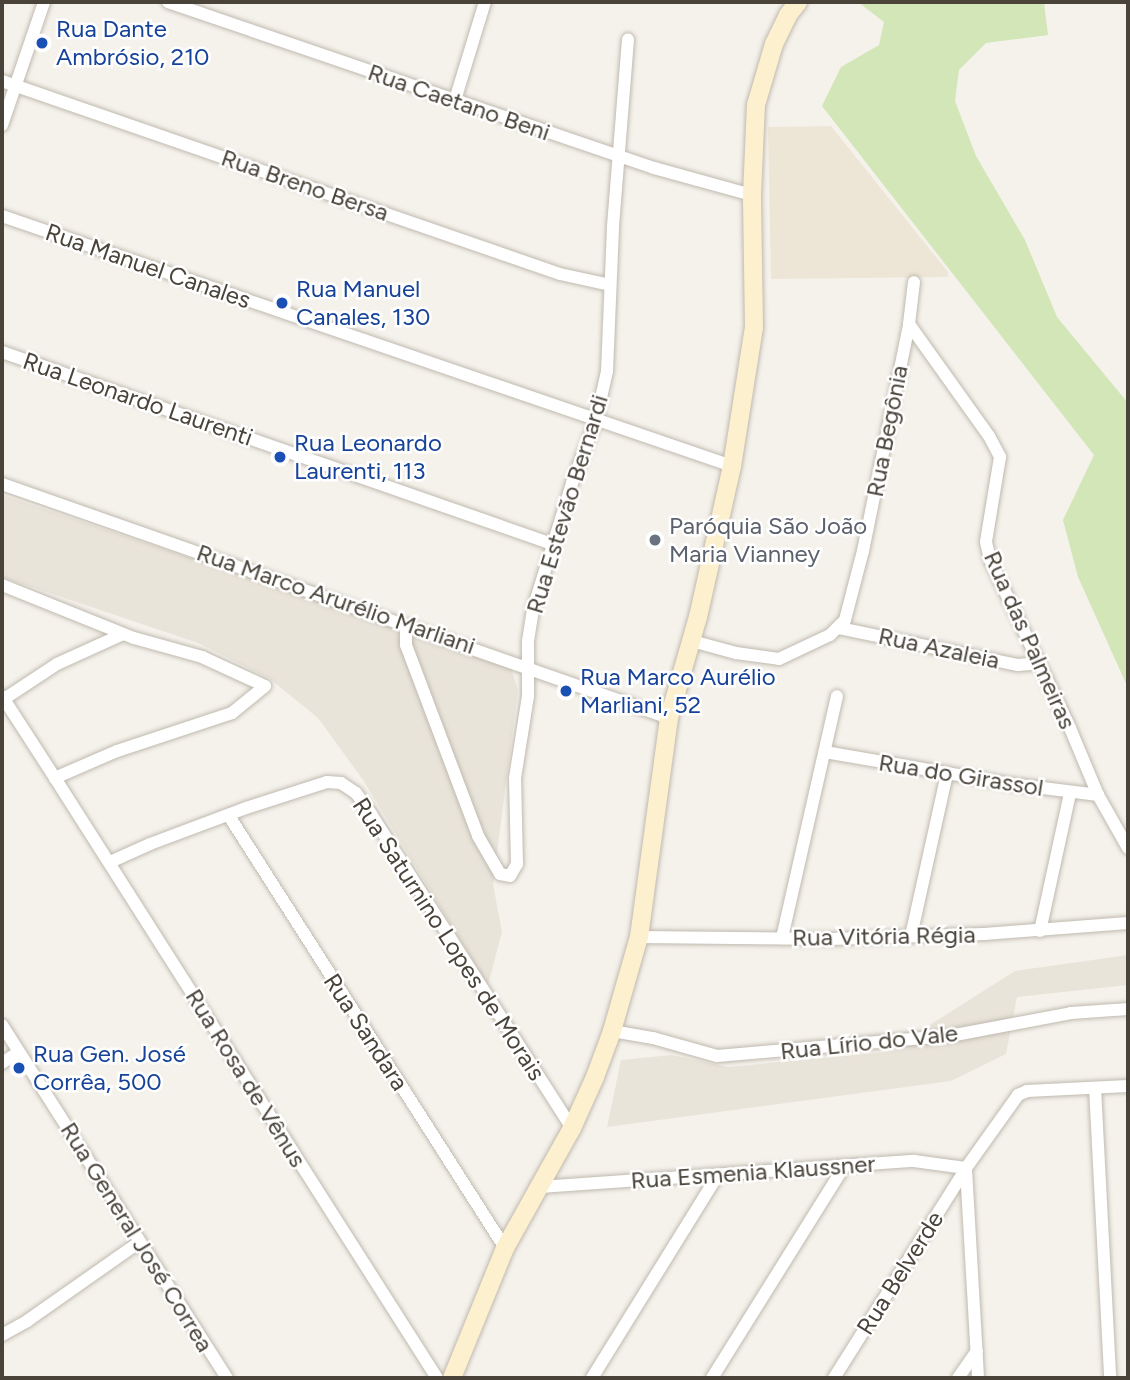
<!DOCTYPE html>
<html>
<head>
<meta charset="utf-8">
<style>
	body { margin:0 }
	#map { position:relative; width:1130px; height:1380px; overflow:hidden; background:#f5f2ec; font-family:Figtree,sans-serif }
	div>[style] { position:absolute }
	.residential>* { inset:0; background:#e9e4da }
	.education>* { inset:0; background:#ede6d7 }
	.green>* { inset:0; background:#d2e6b8 }
	.roads { filter:drop-shadow(0 0 2px #c0baaf) drop-shadow(0 0 2px #c0baaf) }
	.street>* { height:12px; margin:-6px; padding:0 6px; transform-origin:6px; border-radius:6px; background:#fff }
	.secondary>* { height:18px; margin:-9px; padding:0 9px; transform-origin:9px; border-radius:9px; background:#fcf0cf }
	.dots>* { width:19px; height:19px; translate:-50% -50%; box-sizing:border-box; border:4px solid #fff; border-radius:50% }
	span { translate:-50% -50%; white-space:nowrap; text-align:center; line-height:1.15; -webkit-text-stroke:5px #fff; paint-order:stroke }
	.transit-label { font-size:24px; color:#164399 }
	.left { translate:0 -50%; text-align:left }
	.street-label { font-size:24px; color:#49433a }
	.worship-label { font-size:24px; color:#5b616d }
	.frame { position:absolute; inset:0; border:4px solid #49433a; pointer-events:none }
</style>
</head>
<body>
<div id="map">
	<div class="residential">
		<i style="clip-path:polygon(2px 495px,510px 665px,518px 690px,493px 884px,502px 932px,488px 985px,363px 780px,318px 718px,270px 679px,198px 643px,2px 577px)"></i>
		<i style="clip-path:polygon(1128px 955px,1128px 985px,1017px 997px,1006px 1054px,951px 1081px,607px 1127px,621px 1060px,671px 1055px,729px 1067px,887px 1052px,1015px 971px)"></i>
	</div>
	<div class="education">
		<i style="clip-path:polygon(831px 126px,948px 272px,948px 277px,771px 279px,768px 127px)"></i>
	</div>
	<div class="green">
		<i style="clip-path:polygon(858px 2px,1044px 2px,1048px 35px,986px 43px,959px 70px,955px 101px,976px 156px,1025px 240px,1057px 317px,1128px 403px,1128px 688px,1078px 577px,1063px 520px,1094px 455px,822px 106px,841px 67px,879px 45px,884px 22px)"></i>
	</div>
	<div class="roads">
		<div class="street">
			<i style="left:168px;top:2px;width:514px;rotate:18.86deg"></i>
			<i style="left:654px;top:168px;width:102px;rotate:15.4deg"></i>
			<i style="left:2px;top:81px;width:590px;rotate:19.08deg"></i>
			<i style="left:560px;top:274px;width:51px;rotate:12.4deg"></i>
			<i style="left:455px;top:100px;width:102px;rotate:-73deg"></i>
			<i style="left:2px;top:125px;width:130px;rotate:-71.1deg"></i>
			<i style="left:2px;top:216px;width:772px;rotate:18.9deg"></i>
			<i style="left:909px;top:324px;width:138px;rotate:54.5deg"></i>
			<i style="left:989px;top:436px;width:24px;rotate:62deg"></i>
			<i style="left:1000px;top:457px;width:86px;rotate:99.4deg"></i>
			<i style="left:986px;top:542px;width:18px;rotate:77deg"></i>
			<i style="left:990px;top:560px;width:186px;rotate:64.5deg"></i>
			<i style="left:1070px;top:728px;width:73px;rotate:67.3deg"></i>
			<i style="left:1098px;top:795px;width:61px;rotate:60.5deg"></i>
			<i style="left:2px;top:352px;width:583px;rotate:19.24deg"></i>
			<i style="left:2px;top:484px;width:707px;rotate:19.33deg"></i>
			<i style="left:2px;top:585px;width:142px;rotate:21.9deg"></i>
			<i style="left:134px;top:638px;width:71px;rotate:15.6deg"></i>
			<i style="left:202px;top:657px;width:69px;rotate:24.7deg"></i>
			<i style="left:265px;top:686px;width:43px;rotate:140.7deg"></i>
			<i style="left:232px;top:713px;width:121px;rotate:161.7deg"></i>
			<i style="left:117px;top:751px;width:68px;rotate:156.5deg"></i>
			<i style="left:55px;top:778px;width:711px;rotate:57.52deg"></i>
			<i style="left:406px;top:625px;width:20px;rotate:90deg"></i>
			<i style="left:406px;top:645px;width:204px;rotate:69.3deg"></i>
			<i style="left:478px;top:836px;width:44px;rotate:59.9deg"></i>
			<i style="left:500px;top:874px;width:10px;rotate:11deg"></i>
			<i style="left:510px;top:876px;width:14px;rotate:-60deg"></i>
			<i style="left:517px;top:864px;width:86px;rotate:-91.3deg"></i>
			<i style="left:515px;top:778px;width:83px;rotate:-81deg"></i>
			<i style="left:528px;top:696px;width:55px;rotate:-90deg"></i>
			<i style="left:528px;top:641px;width:32px;rotate:-81deg"></i>
			<i style="left:533px;top:609px;width:132px;rotate:-72.8deg"></i>
			<i style="left:572px;top:483px;width:67px;rotate:-69.1deg"></i>
			<i style="left:596px;top:420px;width:50px;rotate:-77.3deg"></i>
			<i style="left:607px;top:371px;width:145px;rotate:-87.6deg"></i>
			<i style="left:613px;top:226px;width:187px;rotate:-85.4deg"></i>
			<i style="left:839px;top:628px;width:183px;rotate:11.7deg"></i>
			<i style="left:1018px;top:665px;width:21px;rotate:-5deg"></i>
			<i style="left:692px;top:641px;width:46px;rotate:15.3deg"></i>
			<i style="left:736px;top:653px;width:43px;rotate:7.9deg"></i>
			<i style="left:779px;top:659px;width:56px;rotate:-25.2deg"></i>
			<i style="left:830px;top:635px;width:21px;rotate:-45deg"></i>
			<i style="left:845px;top:620px;width:71px;rotate:-75.4deg"></i>
			<i style="left:863px;top:551px;width:232px;rotate:-78.5deg"></i>
			<i style="left:909px;top:324px;width:42px;rotate:-83.2deg"></i>
			<i style="left:2px;top:696px;width:98px;rotate:57.1deg"></i>
			<i style="left:4px;top:699px;width:64px;rotate:-33.4deg"></i>
			<i style="left:57px;top:664px;width:72px;rotate:-24.4deg"></i>
			<i style="left:825px;top:752px;width:189px;rotate:9.8deg"></i>
			<i style="left:1011px;top:784px;width:88px;rotate:7.2deg"></i>
			<i style="left:229px;top:816px;width:513px;rotate:57.43deg"></i>
			<i style="left:110px;top:862px;width:44px;rotate:-24.2deg"></i>
			<i style="left:150px;top:844px;width:103px;rotate:-20.6deg"></i>
			<i style="left:246px;top:808px;width:85px;rotate:-17.8deg"></i>
			<i style="left:327px;top:782px;width:14px;rotate:4deg"></i>
			<i style="left:341px;top:783px;width:18px;rotate:34deg"></i>
			<i style="left:356px;top:793px;width:26px;rotate:54deg"></i>
			<i style="left:371px;top:814px;width:373px;rotate:57.4deg"></i>
			<i style="left:1040px;top:931px;width:141px;rotate:-77.7deg"></i>
			<i style="left:911px;top:936px;width:167px;rotate:-77.5deg"></i>
			<i style="left:639px;top:937px;width:192px;rotate:0.6deg"></i>
			<i style="left:831px;top:939px;width:153px;rotate:-1.9deg"></i>
			<i style="left:984px;top:934px;width:144px;rotate:-4.4deg"></i>
			<i style="left:782px;top:938px;width:248px;rotate:-77.2deg"></i>
			<i style="left:2px;top:1025px;width:419px;rotate:57.5deg"></i>
			<i style="left:612px;top:1031px;width:42px;rotate:9.7deg"></i>
			<i style="left:653px;top:1038px;width:66px;rotate:15.7deg"></i>
			<i style="left:717px;top:1056px;width:239px;rotate:-5deg"></i>
			<i style="left:955px;top:1035px;width:118px;rotate:-10.7deg"></i>
			<i style="left:1071px;top:1013px;width:57px;rotate:-4deg"></i>
			<i style="left:2px;top:1063px;width:20px;rotate:-33deg"></i>
			<i style="left:1095px;top:1088px;width:290px;rotate:87deg"></i>
			<i style="left:966px;top:1169px;width:209px;rotate:86.7deg"></i>
			<i style="left:540px;top:1187px;width:375px;rotate:-4deg"></i>
			<i style="left:914px;top:1161px;width:52px;rotate:7.7deg"></i>
			<i style="left:2px;top:1335px;width:29px;rotate:-29deg"></i>
			<i style="left:27px;top:1321px;width:136px;rotate:-35.1deg"></i>
			<i style="left:592px;top:1378px;width:239px;rotate:-58.2deg"></i>
			<i style="left:712px;top:1378px;width:251px;rotate:-58deg"></i>
			<i style="left:834px;top:1378px;width:248px;rotate:-57.8deg"></i>
			<i style="left:966px;top:1168px;width:90px;rotate:-54.5deg"></i>
			<i style="left:1018px;top:1095px;width:10px;rotate:-24deg"></i>
			<i style="left:1027px;top:1091px;width:101px;rotate:-2.8deg"></i>
			<i style="left:958px;top:1378px;width:33px;rotate:-55deg"></i>
		</div>
		<div class="secondary">
			<i style="left:452px;top:1378px;width:140px;rotate:-67.8deg"></i>
			<i style="left:505px;top:1248px;width:137px;rotate:-60.8deg"></i>
			<i style="left:572px;top:1128px;width:56px;rotate:-65.7deg"></i>
			<i style="left:595px;top:1077px;width:49px;rotate:-69.7deg"></i>
			<i style="left:612px;top:1031px;width:98px;rotate:-74deg"></i>
			<i style="left:639px;top:937px;width:221px;rotate:-82.2deg"></i>
			<i style="left:669px;top:718px;width:105px;rotate:-74deg"></i>
			<i style="left:698px;top:617px;width:155px;rotate:-77.3deg"></i>
			<i style="left:732px;top:466px;width:141px;rotate:-81deg"></i>
			<i style="left:754px;top:327px;width:132px;rotate:-90.9deg"></i>
			<i style="left:752px;top:195px;width:90px;rotate:-87.5deg"></i>
			<i style="left:756px;top:105px;width:64px;rotate:-73.6deg"></i>
			<i style="left:774px;top:44px;width:32px;rotate:-64deg"></i>
			<i style="left:788px;top:15px;width:16px;rotate:-52deg"></i>
		</div>
	</div>
	<div class="dots">
		<i style="left:42px;top:43px;background:#1a4fb4"></i>
		<i style="left:282px;top:303px;background:#1a4fb4"></i>
		<i style="left:280px;top:457px;background:#1a4fb4"></i>
		<i style="left:655px;top:540px;background:#6b7280"></i>
		<i style="left:566px;top:691px;background:#1a4fb4"></i>
		<i style="left:19px;top:1068px;background:#1a4fb4"></i>
	</div>
	<div class="transit-label">
		<span class="left" style="left:56px;top:43px">Rua Dante<br>Ambrósio, 210</span>
		<span class="left" style="left:296px;top:303px">Rua Manuel<br>Canales, 130</span>
		<span class="left" style="left:294px;top:457px">Rua Leonardo<br>Laurenti, 113</span>
		<span class="left" style="left:580px;top:691px">Rua Marco Aurélio<br>Marliani, 52</span>
		<span class="left" style="left:33px;top:1068px">Rua Gen. José<br>Corrêa, 500</span>
	</div>
	<div class="street-label">
		<span style="left:459px;top:102px;rotate:19deg">Rua Caetano Beni</span>
		<span style="left:305px;top:185px;rotate:19deg">Rua Breno Bersa</span>
		<span style="left:148px;top:266px;rotate:19deg">Rua Manuel Canales</span>
		<span style="left:138px;top:399px;rotate:19deg">Rua Leonardo Laurenti</span>
		<span style="left:887px;top:431px;rotate:-79deg">Rua Begônia</span>
		<span style="left:567px;top:504px;rotate:-73deg">Rua Estevão Bernardi</span>
		<span style="left:336px;top:599px;rotate:19deg">Rua Marco Arurélio Marliani</span>
		<span style="left:1030px;top:640px;rotate:66deg">Rua das Palmeiras</span>
		<span style="left:939px;top:648px;rotate:12deg">Rua Azaleia</span>
		<span style="left:961px;top:775px;rotate:9deg">Rua do Girassol</span>
		<span style="left:884px;top:936px;rotate:-1deg">Rua Vitória Régia</span>
		<span style="left:449px;top:939px;rotate:57deg">Rua Saturnino Lopes de Morais</span>
		<span style="left:366px;top:1032px;rotate:57deg">Rua Sandara</span>
		<span style="left:869px;top:1042px;rotate:-6deg">Rua Lírio do Vale</span>
		<span style="left:246px;top:1078px;rotate:58deg">Rua Rosa de Vênus</span>
		<span style="left:753px;top:1172px;rotate:-4deg">Rua Esmenia Klaussner</span>
		<span style="left:137px;top:1237px;rotate:58deg">Rua General José Correa</span>
		<span style="left:900px;top:1273px;rotate:-58deg">Rua Belverde</span>
	</div>
	<div class="worship-label">
		<span class="left" style="left:669px;top:540px">Paróquia São João<br>Maria Vianney</span>
	</div>
	<div class="frame"></div>
</div>
</body>
</html>
